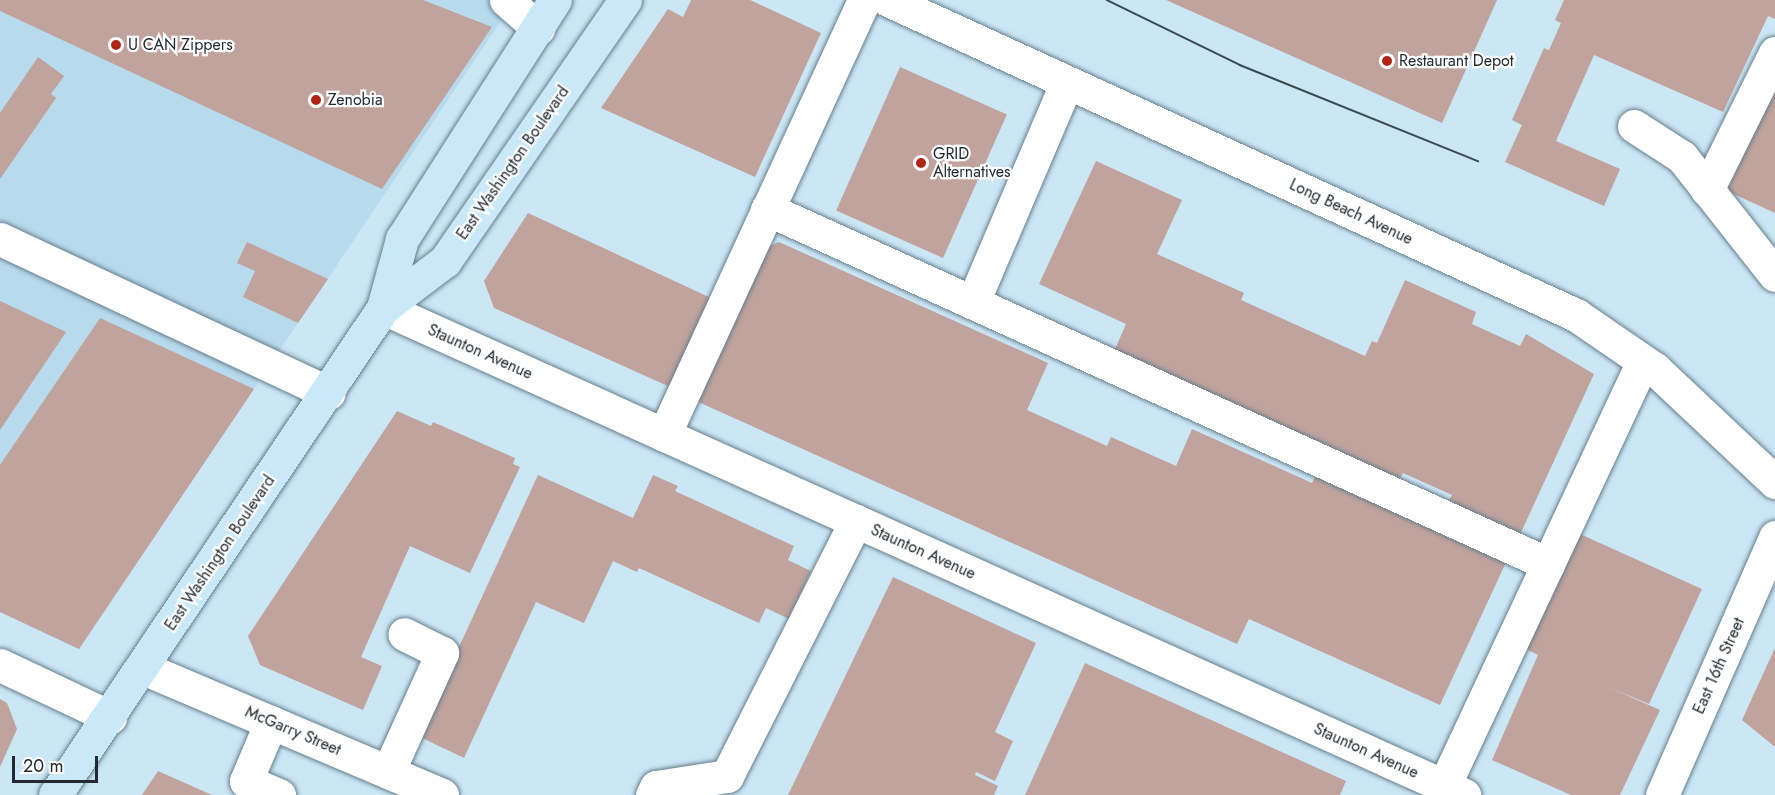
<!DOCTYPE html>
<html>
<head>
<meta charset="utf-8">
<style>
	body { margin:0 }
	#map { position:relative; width:1775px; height:795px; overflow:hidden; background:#cbe6f5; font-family:Jost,sans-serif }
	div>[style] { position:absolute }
	.built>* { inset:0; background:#b7daec }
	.building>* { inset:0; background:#c0a39d; transform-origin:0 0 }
	.roads { filter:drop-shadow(0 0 2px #657e8b) drop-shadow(0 0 2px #657e8b) }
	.minor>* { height:33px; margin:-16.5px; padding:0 16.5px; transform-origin:16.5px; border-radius:16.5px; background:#fff }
	.major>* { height:33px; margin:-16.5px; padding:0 16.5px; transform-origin:16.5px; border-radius:16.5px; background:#c9e9f9 }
	.tram>* { height:1.5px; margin:-0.75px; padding:0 0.75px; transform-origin:0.75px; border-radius:0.75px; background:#3c4950 }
	.dots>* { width:16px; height:16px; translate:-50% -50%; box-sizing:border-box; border:3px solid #fff; border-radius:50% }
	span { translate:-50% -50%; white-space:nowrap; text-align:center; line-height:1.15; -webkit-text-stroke:4.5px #fff; paint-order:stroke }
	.poi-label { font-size:16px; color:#202a30 }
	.left { translate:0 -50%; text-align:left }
	.street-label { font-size:16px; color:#202a30 }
	.scale { position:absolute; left:12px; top:756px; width:86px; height:27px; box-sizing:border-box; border:3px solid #202a30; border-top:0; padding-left:8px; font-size:18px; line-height:21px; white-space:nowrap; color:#202a30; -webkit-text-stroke:4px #fff; paint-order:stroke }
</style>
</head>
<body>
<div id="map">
	<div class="built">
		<i style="clip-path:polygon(0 0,515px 0,79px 649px,0 612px)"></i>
	</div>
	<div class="building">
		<i style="clip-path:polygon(0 0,423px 0,492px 27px,382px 189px,0 11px)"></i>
		<i style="clip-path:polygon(691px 0,750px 0,821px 33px,755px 177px,601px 108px,668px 9px,683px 17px)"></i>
		<i style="clip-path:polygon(1166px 0,1497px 0,1442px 123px)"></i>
		<i style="clip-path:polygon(1564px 0,1775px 0,1775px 19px,1768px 16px,1723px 112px,1594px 55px,1556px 141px,1620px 169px,1604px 206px,1505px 162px,1522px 125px,1512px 120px,1544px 48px,1549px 50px,1561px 23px,1555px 20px)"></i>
		<i style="clip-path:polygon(38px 57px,64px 76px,51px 94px,56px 98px,0 179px,0 113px)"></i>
		<i style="left:900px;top:67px;width:117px;height:157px;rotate:24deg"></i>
		<i style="clip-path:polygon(1775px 87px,1775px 213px,1727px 191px)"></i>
		<i style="clip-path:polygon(1096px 161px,1182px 200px,1157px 254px,1244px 293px,1241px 300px,1365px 356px,1372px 341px,1377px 343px,1405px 280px,1476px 312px,1472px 324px,1520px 346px,1526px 334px,1594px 374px,1518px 539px,1446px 506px,1452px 495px,1403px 473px,1396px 485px,1112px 356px,1126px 324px,1039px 284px)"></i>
		<i style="clip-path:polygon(528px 213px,711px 298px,670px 387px,494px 308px,484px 281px)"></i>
		<i style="clip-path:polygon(247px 242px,328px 279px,298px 323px,243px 297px,255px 271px,237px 263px)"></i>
		<i style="clip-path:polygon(779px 242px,1048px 363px,1027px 410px,1107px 446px,1111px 437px,1176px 466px,1192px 429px,1312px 483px,1317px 472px,1508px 558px,1440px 705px,1249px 619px,1237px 644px,696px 401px,765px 248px)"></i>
		<i style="clip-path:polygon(0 301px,66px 332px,0 430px)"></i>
		<i style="clip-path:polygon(100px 318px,254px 389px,79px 649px,0 612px,0 465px)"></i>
		<i style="clip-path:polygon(397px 411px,431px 426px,433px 422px,515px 458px,513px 464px,520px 467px,470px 573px,410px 546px,361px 657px,382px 666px,363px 710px,260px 665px,248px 636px)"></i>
		<i style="clip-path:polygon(538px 475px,633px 518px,653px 475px,678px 486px,675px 491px,794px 546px,788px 560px,811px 571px,789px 619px,766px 608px,759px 623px,639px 568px,637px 572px,613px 561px,584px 623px,536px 602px,464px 758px,418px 736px)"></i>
		<i style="clip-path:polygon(1571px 530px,1702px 589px,1649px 704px,1608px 687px,1660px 710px,1620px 795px,1571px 795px,1492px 760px,1538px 655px,1518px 645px)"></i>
		<i style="clip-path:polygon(893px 577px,1036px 643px,995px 732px,1013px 741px,995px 781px,976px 772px,975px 775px,998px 786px,994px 795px,788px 795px)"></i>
		<i style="clip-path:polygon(1775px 648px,1775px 747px,1742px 720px)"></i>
		<i style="clip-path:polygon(1085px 663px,1346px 781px,1340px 795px,1025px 795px)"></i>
		<i style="clip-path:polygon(0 699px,7px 703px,17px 729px,0 767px)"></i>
		<i style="clip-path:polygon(158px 771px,212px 795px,142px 795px)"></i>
	</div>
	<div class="roads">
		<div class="minor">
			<i style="left:506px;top:0;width:43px;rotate:41.2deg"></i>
			<i style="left:888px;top:0;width:757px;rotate:24.6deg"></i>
			<i style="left:1576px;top:315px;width:96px;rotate:34.4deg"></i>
			<i style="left:1655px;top:369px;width:165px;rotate:43.3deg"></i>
			<i style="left:1634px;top:126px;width:57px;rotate:32.9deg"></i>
			<i style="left:1682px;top:157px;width:150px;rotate:51.8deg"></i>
			<i style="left:1707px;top:190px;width:153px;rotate:-63.6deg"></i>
			<i style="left:767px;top:209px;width:858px;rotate:24.44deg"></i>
			<i style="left:0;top:239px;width:363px;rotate:25.1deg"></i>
			<i style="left:973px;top:302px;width:239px;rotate:-66.9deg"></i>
			<i style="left:383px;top:308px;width:1186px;rotate:24.25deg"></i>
			<i style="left:664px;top:435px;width:479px;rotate:-65.3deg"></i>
			<i style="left:0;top:665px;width:122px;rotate:25.3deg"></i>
			<i style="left:143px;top:668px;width:325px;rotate:23deg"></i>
			<i style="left:271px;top:722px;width:64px;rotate:113deg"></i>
			<i style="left:246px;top:781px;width:36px;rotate:23deg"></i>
			<i style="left:388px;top:772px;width:131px;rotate:-65.6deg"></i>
			<i style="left:442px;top:653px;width:42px;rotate:-153.4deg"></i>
			<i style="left:1444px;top:786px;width:469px;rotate:-64.9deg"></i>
			<i style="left:652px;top:795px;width:9px;rotate:-63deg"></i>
			<i style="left:656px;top:787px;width:72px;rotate:-8.8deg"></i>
			<i style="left:727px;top:776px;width:286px;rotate:-63.2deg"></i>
			<i style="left:1662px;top:795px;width:282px;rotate:-66.3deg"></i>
		</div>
		<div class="major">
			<i style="left:383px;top:308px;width:78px;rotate:-37.2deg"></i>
			<i style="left:445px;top:261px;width:317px;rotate:-55.4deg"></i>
			<i style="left:55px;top:795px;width:587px;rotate:-56.04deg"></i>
			<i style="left:383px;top:308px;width:72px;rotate:-74.6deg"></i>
			<i style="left:402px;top:239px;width:284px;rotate:-57.4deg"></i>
		</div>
	</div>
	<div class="tram">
		<i style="left:1107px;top:0;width:148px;rotate:26deg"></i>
		<i style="left:1240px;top:65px;width:257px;rotate:22deg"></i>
	</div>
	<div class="dots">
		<i style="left:116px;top:45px;background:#b22416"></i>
		<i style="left:1387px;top:61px;background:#b22416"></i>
		<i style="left:316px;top:100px;background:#b22416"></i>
		<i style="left:921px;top:163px;background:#b22416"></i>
	</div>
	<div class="poi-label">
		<span class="left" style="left:128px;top:45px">U CAN Zippers</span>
		<span class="left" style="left:1399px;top:61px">Restaurant Depot</span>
		<span class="left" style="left:328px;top:100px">Zenobia</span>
		<span class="left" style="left:933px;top:163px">GRID<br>Alternatives</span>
	</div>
	<div class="street-label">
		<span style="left:513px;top:163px;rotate:-55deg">East Washington Boulevard</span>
		<span style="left:1351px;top:212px;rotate:25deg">Long Beach Avenue</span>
		<span style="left:480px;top:352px;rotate:24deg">Staunton Avenue</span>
		<span style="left:923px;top:552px;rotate:24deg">Staunton Avenue</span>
		<span style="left:220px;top:553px;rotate:-56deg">East Washington Boulevard</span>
		<span style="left:1719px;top:666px;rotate:-66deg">East 16th Street</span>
		<span style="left:293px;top:731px;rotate:23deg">McGarry Street</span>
		<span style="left:1366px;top:751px;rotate:24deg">Staunton Avenue</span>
	</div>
	<div class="scale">20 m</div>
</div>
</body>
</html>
